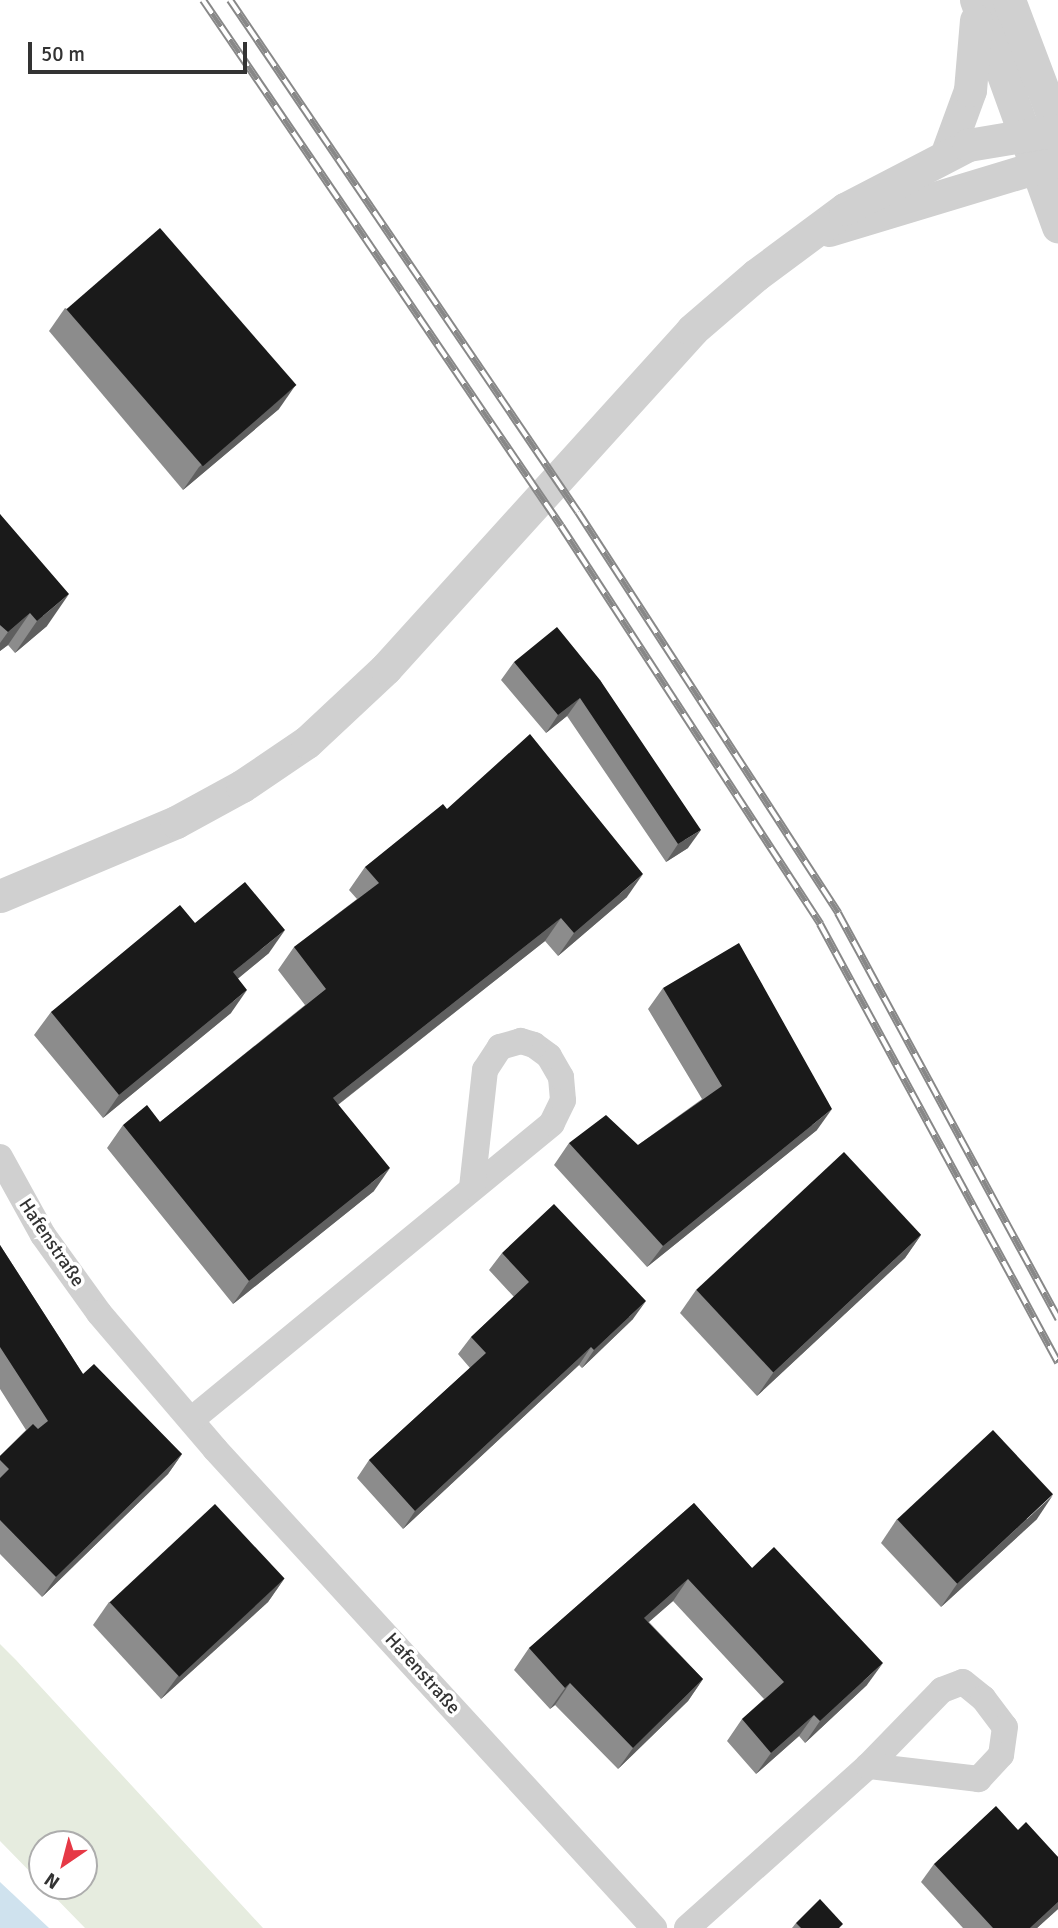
<!DOCTYPE html>
<html>
<head>
<meta charset="utf-8">
<style>
	body { margin:0 }
	#map { position:relative; width:1058px; height:1928px; overflow:hidden; background:#fff; font-family:Signika,sans-serif }
	div>[style] { position:absolute }
	.green>* { inset:0; background:#e6ecdf }
	.water>* { inset:0; background:#cfe2ee }
	.minor>* { height:26px; margin:-13px; padding:0 13px; transform-origin:13px; border-radius:13px; background:#d0d0d0 }
	.tertiary>* { height:33px; margin:-16.5px; padding:0 16.5px; transform-origin:16.5px; border-radius:16.5px; background:#d0d0d0 }
	.rail>* { height:8px; margin-top:-4px; transform-origin:0; background:repeating-linear-gradient(90deg,#fff 0 16px,#888 0 32px); box-sizing:border-box; border-block:2px solid #888 }
	.wall>* { inset:0; background:#8c8c8c }
	.shaded-wall>* { inset:0; background:#5f5f5f }
	.building>* { inset:0; background:#1a1a1a; transform-origin:0 0 }
	span { translate:-50% -50%; white-space:nowrap; text-align:center; line-height:1.15; -webkit-text-stroke:7px #fff; paint-order:stroke }
	.street-label { font-size:19px; color:#333 }
	.north { position:absolute; left:28px; top:1830px; width:70px; height:70px; box-sizing:border-box; background:#fff; border:2px solid #adadad; border-radius:50%; rotate:215deg; font-size:19px; font-weight:700; line-height:28px; text-align:center; color:#333 }
	.north::after { content:''; display:block; margin:auto; width:24px; height:32px; background:#e63946; clip-path:polygon(50% 0,100% 100%,50% 72%,0 100%) }
	.scale { position:absolute; left:28px; top:42px; width:219px; height:32px; box-sizing:border-box; border:4px solid #333; border-top:0; padding-left:9px; font-size:21px; line-height:24px; white-space:nowrap; color:#333; -webkit-text-stroke:5px #fff; paint-order:stroke }
</style>
</head>
<body>
<div id="map">
	<div class="green">
		<i style="clip-path:polygon(0 1644px,16px 1660px,263px 1928px,85px 1928px,44px 1886px,84px 1886px,84px 1844px,42px 1844px,42px 1884px,0 1841px)"></i>
	</div>
	<div class="water">
		<i style="clip-path:polygon(0 1882px,49px 1928px,0 1928px)"></i>
	</div>
	<div class="minor">
		<i style="left:0;top:1157px;width:89px;rotate:61.1deg"></i>
		<i style="left:43px;top:1235px;width:96px;rotate:54.3deg"></i>
		<i style="left:99px;top:1313px;width:179px;rotate:49.5deg"></i>
		<i style="left:215px;top:1449px;width:650px;rotate:47.49deg"></i>
		<i style="left:191px;top:1420px;width:467px;rotate:-39.4deg"></i>
		<i style="left:552px;top:1123px;width:25px;rotate:-64deg"></i>
		<i style="left:563px;top:1100px;width:23px;rotate:-95deg"></i>
		<i style="left:561px;top:1077px;width:24px;rotate:-120deg"></i>
		<i style="left:549px;top:1056px;width:19px;rotate:-144deg"></i>
		<i style="left:534px;top:1045px;width:14px;rotate:-163deg"></i>
		<i style="left:521px;top:1041px;width:22px;rotate:164deg"></i>
		<i style="left:500px;top:1047px;width:27px;rotate:123deg"></i>
		<i style="left:485px;top:1070px;width:118px;rotate:96.3deg"></i>
		<i style="left:687px;top:1928px;width:243px;rotate:-41.8deg"></i>
		<i style="left:868px;top:1766px;width:106px;rotate:-45.8deg"></i>
		<i style="left:942px;top:1690px;width:22px;rotate:-21deg"></i>
		<i style="left:963px;top:1682px;width:26px;rotate:39deg"></i>
		<i style="left:983px;top:1698px;width:36px;rotate:53deg"></i>
		<i style="left:1005px;top:1727px;width:28px;rotate:98deg"></i>
		<i style="left:1001px;top:1755px;width:33px;rotate:133deg"></i>
		<i style="left:979px;top:1779px;width:112px;rotate:-173.3deg"></i>
	</div>
	<div class="tertiary">
		<i style="left:976px;top:0;width:241px;rotate:70.1deg"></i>
		<i style="left:1009px;top:0;width:139px;rotate:69.3deg"></i>
		<i style="left:947px;top:153px;width:67px;rotate:-69.9deg"></i>
		<i style="left:970px;top:90px;width:70px;rotate:-85.1deg"></i>
		<i style="left:829px;top:230px;width:239px;rotate:-16.8deg"></i>
		<i style="left:0;top:896px;width:191px;rotate:-22.8deg"></i>
		<i style="left:176px;top:822px;width:75px;rotate:-28.6deg"></i>
		<i style="left:242px;top:786px;width:78px;rotate:-34.1deg"></i>
		<i style="left:307px;top:742px;width:108px;rotate:-43.1deg"></i>
		<i style="left:386px;top:668px;width:456px;rotate:-47.8deg"></i>
		<i style="left:692px;top:330px;width:84px;rotate:-40.7deg"></i>
		<i style="left:756px;top:275px;width:111px;rotate:-36.6deg"></i>
		<i style="left:845px;top:209px;width:139px;rotate:-27.5deg"></i>
		<i style="left:968px;top:145px;width:91px;rotate:-9.5deg"></i>
	</div>
	<div class="rail">
		<i style="left:203px;top:0;width:636px;rotate:55.76deg"></i>
		<i style="left:561px;top:526px;width:475px;rotate:56.9deg"></i>
		<i style="left:820px;top:924px;width:499px;rotate:61.5deg"></i>
		<i style="left:230px;top:0;width:619px;rotate:55.8deg"></i>
		<i style="left:578px;top:512px;width:478px;rotate:57deg"></i>
		<i style="left:838px;top:913px;width:462px;rotate:61.5deg"></i>
	</div>
	<div class="wall">
		<i style="clip-path:polygon(65px 308px,279px 409px,183px 490px,49px 331px)"></i>
		<i style="clip-path:polygon(0 514px,47px 626px,15px 653px,8px 645px,0 651px)"></i>
		<i style="clip-path:polygon(514px 662px,600px 680px,688px 848px,666px 862px,567px 716px,546px 733px,501px 680px)"></i>
		<i style="clip-path:polygon(447px 809px,627px 897px,558px 956px,545px 941px,338px 1105px,374px 1191px,233px 1304px,107px 1148px,123px 1125px,160px 1122px,305px 1005px,278px 970px,294px 947px,357px 899px,349px 890px,365px 867px)"></i>
		<i style="clip-path:polygon(195px 923px,269px 953px,238px 978px,231px 1013px,103px 1118px,34px 1035px,51px 1012px)"></i>
		<i style="clip-path:polygon(663px 988px,817px 1130px,647px 1267px,554px 1165px,569px 1143px,638px 1145px,702px 1099px,648px 1009px)"></i>
		<i style="clip-path:polygon(921px 1235px,905px 1258px,757px 1396px,680px 1313px,696px 1290px)"></i>
		<i style="clip-path:polygon(0 1245px,83px 1374px,182px 1454px,168px 1474px,42px 1597px,0 1554px,0 1456px,26px 1430px,0 1389px)"></i>
		<i style="clip-path:polygon(502px 1253px,633px 1319px,582px 1368px,579px 1365px,403px 1529px,357px 1478px,369px 1460px,470px 1368px,458px 1354px,471px 1337px,514px 1297px,489px 1270px)"></i>
		<i style="clip-path:polygon(694px 1503px,752px 1568px,867px 1685px,805px 1743px,799px 1736px,756px 1774px,727px 1741px,742px 1719px,764px 1699px,673px 1601px,649px 1622px,703px 1679px,688px 1701px,618px 1769px,555px 1705px,550px 1709px,514px 1670px,529px 1648px)"></i>
		<i style="clip-path:polygon(897px 1519px,1037px 1519px,941px 1607px,881px 1543px)"></i>
		<i style="clip-path:polygon(284px 1579px,268px 1602px,161px 1699px,93px 1625px,109px 1602px)"></i>
		<i style="clip-path:polygon(1018px 1830px,1058px 1857px,1058px 1909px,1037px 1928px,963px 1928px,921px 1882px,934px 1864px)"></i>
		<i style="clip-path:polygon(796px 1923px,840px 1928px,792px 1928px)"></i>
	</div>
	<div class="shaded-wall">
		<i style="clip-path:polygon(295px 386px,279px 409px,183px 490px,199px 467px)"></i>
		<i style="clip-path:polygon(69px 594px,47px 626px,15px 653px,37px 621px)"></i>
		<i style="clip-path:polygon(30px 613px,8px 645px,0 651px,0 643px,8px 632px)"></i>
		<i style="clip-path:polygon(580px 698px,567px 716px,546px 733px,558px 715px)"></i>
		<i style="clip-path:polygon(701px 830px,688px 848px,666px 862px,678px 844px)"></i>
		<i style="clip-path:polygon(643px 874px,627px 897px,558px 956px,574px 933px)"></i>
		<i style="clip-path:polygon(561px 918px,545px 941px,317px 1121px,333px 1098px)"></i>
		<i style="clip-path:polygon(285px 930px,269px 953px,217px 996px,233px 972px)"></i>
		<i style="clip-path:polygon(247px 990px,231px 1013px,103px 1118px,119px 1095px)"></i>
		<i style="clip-path:polygon(832px 1109px,817px 1130px,647px 1267px,663px 1246px)"></i>
		<i style="clip-path:polygon(390px 1168px,374px 1191px,233px 1304px,249px 1281px)"></i>
		<i style="clip-path:polygon(921px 1235px,905px 1258px,757px 1396px,773px 1373px)"></i>
		<i style="clip-path:polygon(646px 1301px,633px 1319px,582px 1368px,594px 1350px)"></i>
		<i style="clip-path:polygon(591px 1347px,579px 1365px,403px 1529px,415px 1511px)"></i>
		<i style="clip-path:polygon(182px 1454px,168px 1474px,42px 1597px,56px 1577px)"></i>
		<i style="clip-path:polygon(1053px 1495px,1037px 1519px,941px 1607px,957px 1584px)"></i>
		<i style="clip-path:polygon(284px 1579px,268px 1602px,161px 1699px,178px 1676px)"></i>
		<i style="clip-path:polygon(688px 1579px,673px 1601px,629px 1639px,644px 1618px)"></i>
		<i style="clip-path:polygon(883px 1663px,867px 1685px,805px 1743px,820px 1721px)"></i>
		<i style="clip-path:polygon(703px 1679px,688px 1701px,618px 1769px,633px 1748px)"></i>
		<i style="clip-path:polygon(570px 1683px,555px 1705px,550px 1709px,565px 1688px)"></i>
		<i style="clip-path:polygon(814px 1715px,799px 1736px,756px 1774px,771px 1753px)"></i>
		<i style="clip-path:polygon(1058px 1902px,1058px 1909px,1037px 1928px,1030px 1928px)"></i>
	</div>
	<div class="building">
		<i style="left:160px;top:228px;width:208px;height:124px;rotate:49deg"></i>
		<i style="clip-path:polygon(0 514px,69px 594px,37px 621px,30px 613px,8px 632px,0 625px)"></i>
		<i style="clip-path:polygon(557px 627px,600px 680px,701px 830px,678px 844px,580px 698px,558px 715px,514px 662px)"></i>
		<i style="clip-path:polygon(530px 734px,643px 874px,574px 933px,561px 918px,333px 1098px,390px 1168px,249px 1281px,123px 1125px,147px 1105px,160px 1122px,326px 989px,294px 947px,379px 883px,365px 867px,443px 804px,447px 809px)"></i>
		<i style="clip-path:polygon(245px 882px,285px 930px,233px 972px,247px 990px,119px 1095px,51px 1012px,180px 905px,195px 923px)"></i>
		<i style="clip-path:polygon(739px 943px,832px 1109px,663px 1246px,569px 1143px,606px 1115px,638px 1145px,722px 1086px,663px 988px)"></i>
		<i style="left:844px;top:1152px;width:113px;height:202px;rotate:47deg"></i>
		<i style="clip-path:polygon(554px 1204px,646px 1301px,594px 1350px,591px 1347px,415px 1511px,369px 1460px,486px 1353px,471px 1337px,529px 1282px,502px 1253px)"></i>
		<i style="clip-path:polygon(0 1245px,83px 1374px,94px 1364px,182px 1454px,56px 1577px,0 1520px,0 1478px,9px 1469px,0 1460px,0 1456px,33px 1424px,38px 1429px,48px 1421px,0 1347px)"></i>
		<i style="left:993px;top:1430px;width:88px;height:131px;rotate:47deg"></i>
		<i style="clip-path:polygon(694px 1503px,752px 1568px,774px 1547px,883px 1663px,820px 1721px,814px 1715px,771px 1753px,742px 1719px,784px 1682px,688px 1579px,644px 1618px,703px 1679px,633px 1748px,570px 1683px,565px 1688px,529px 1648px)"></i>
		<i style="left:215px;top:1504px;width:102px;height:144px;rotate:47deg"></i>
		<i style="clip-path:polygon(996px 1806px,1018px 1830px,1026px 1822px,1058px 1857px,1058px 1902px,1030px 1928px,993px 1928px,934px 1864px)"></i>
		<i style="clip-path:polygon(820px 1899px,843px 1924px,839px 1928px,801px 1928px,796px 1923px)"></i>
	</div>
	<div class="street-label">
		<span style="left:51px;top:1243px;rotate:56deg">Hafenstraße</span>
		<span style="left:422px;top:1674px;rotate:48deg">Hafenstraße</span>
	</div>
	<div class="north">N</div>
	<div class="scale">50 m</div>
</div>
</body>
</html>
